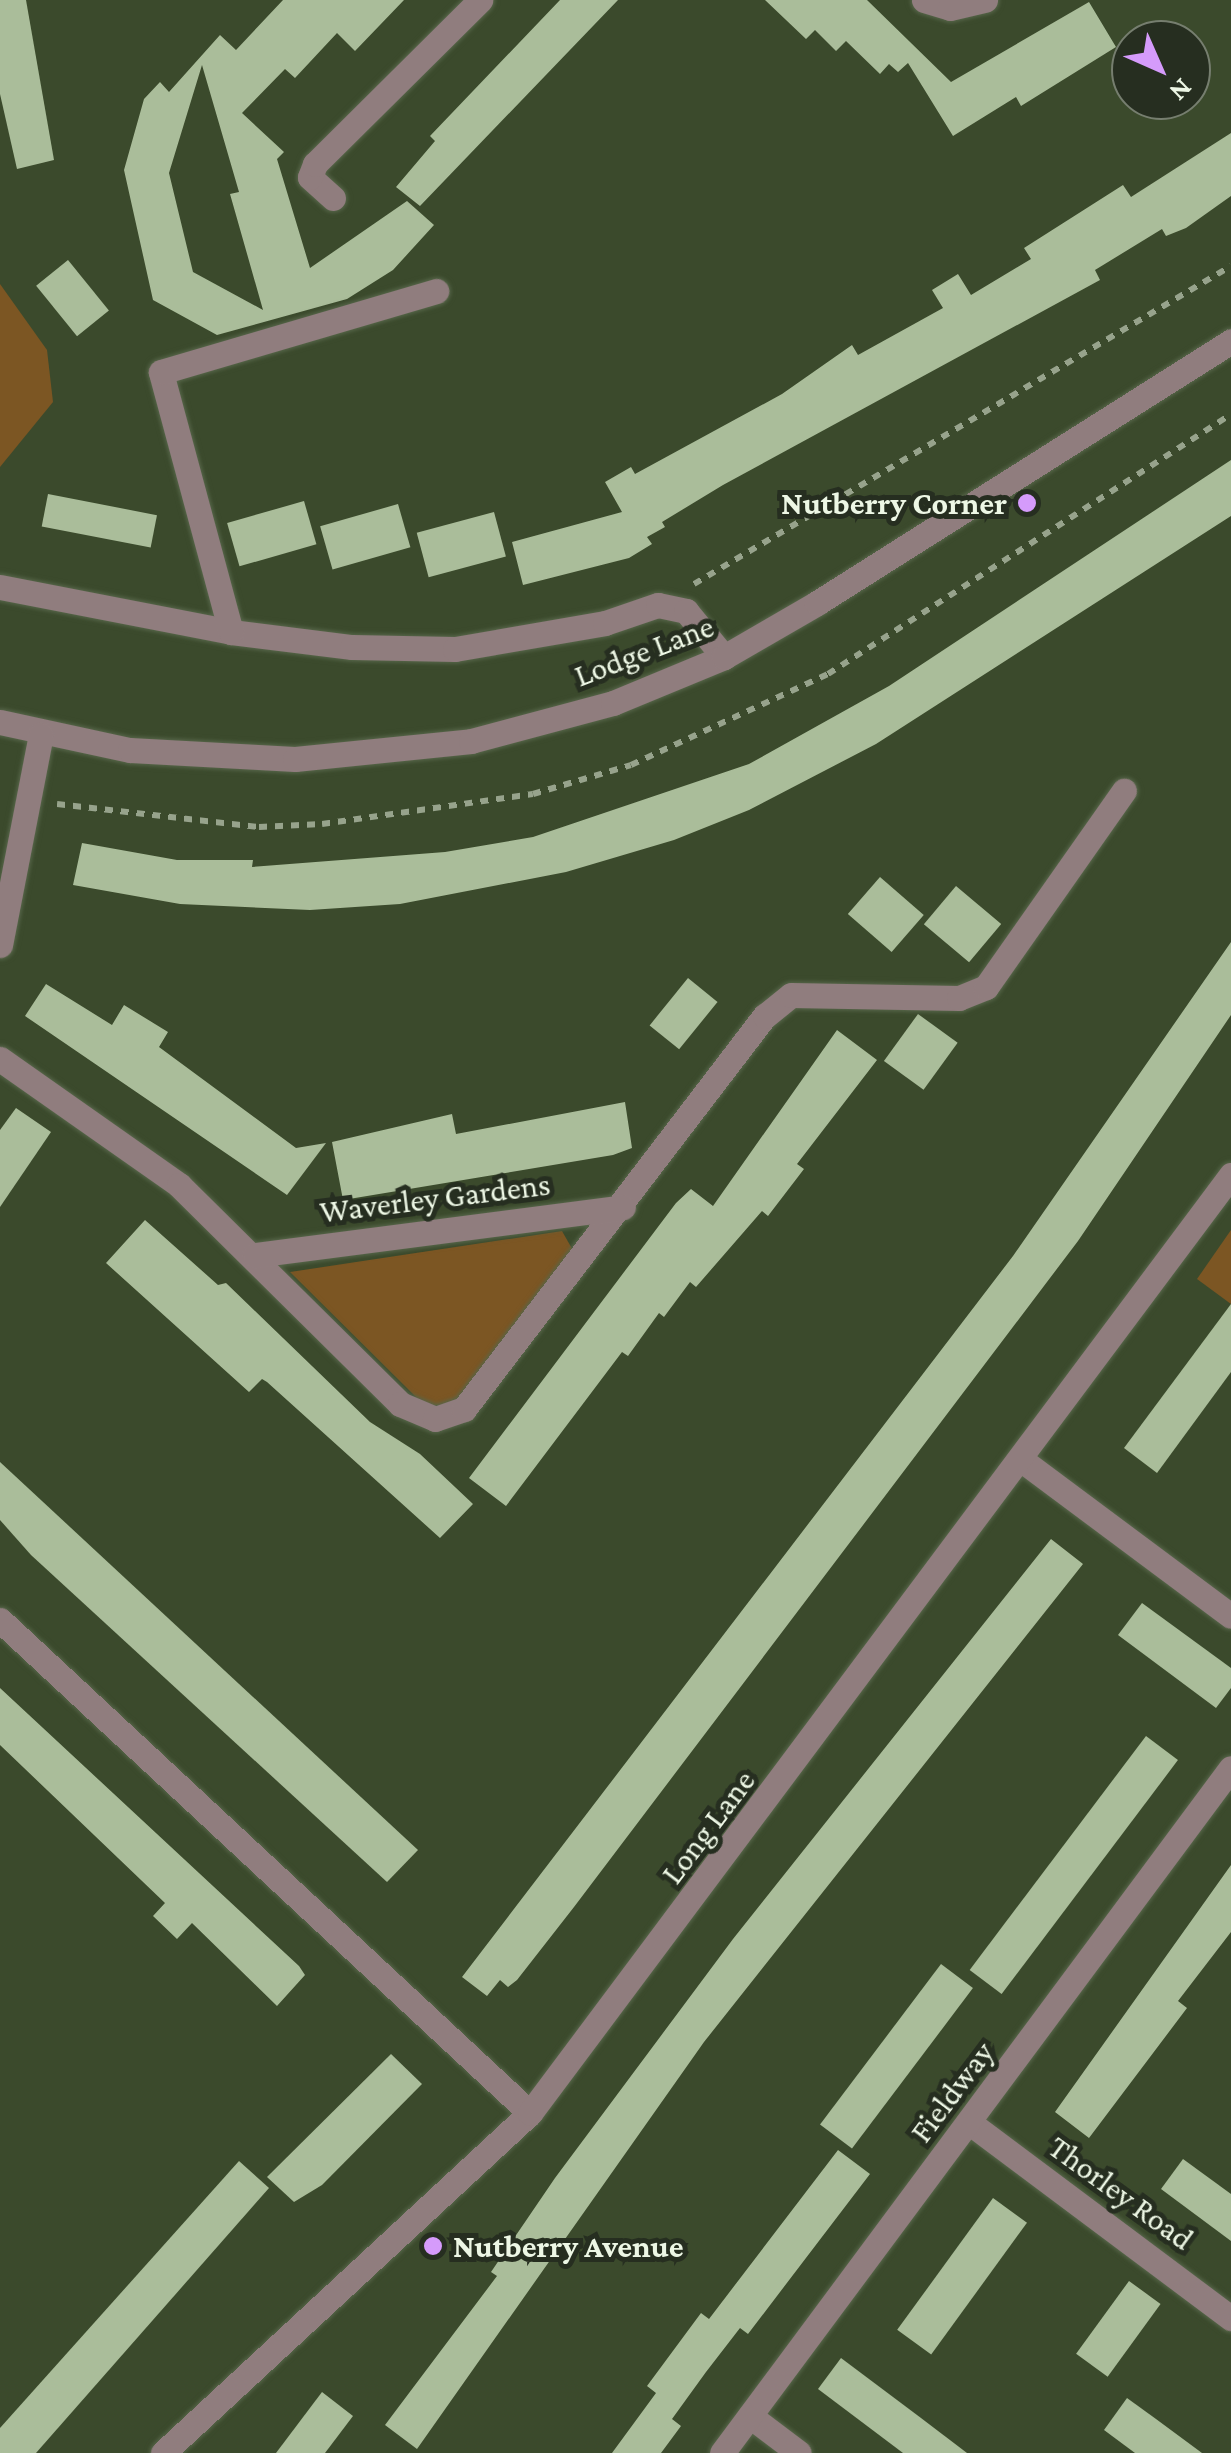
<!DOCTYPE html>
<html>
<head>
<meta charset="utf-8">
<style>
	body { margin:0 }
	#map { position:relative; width:1231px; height:2453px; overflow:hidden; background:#3b4a2c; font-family:"Crimson Pro",serif }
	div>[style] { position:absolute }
	.green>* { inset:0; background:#7c5623 }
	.building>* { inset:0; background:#aabd9a; transform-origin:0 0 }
	.path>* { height:6px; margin-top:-3px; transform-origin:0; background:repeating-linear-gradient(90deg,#97a38c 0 8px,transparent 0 16px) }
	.roads { filter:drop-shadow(0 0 2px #57664a) drop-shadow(0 0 2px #57664a) }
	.minor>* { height:25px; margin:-12.5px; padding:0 12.5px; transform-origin:12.5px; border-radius:12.5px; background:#907d7e }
	.dots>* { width:28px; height:28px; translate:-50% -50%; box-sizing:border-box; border:5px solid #262e20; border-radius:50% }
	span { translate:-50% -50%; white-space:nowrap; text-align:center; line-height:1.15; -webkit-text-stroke:10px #262e20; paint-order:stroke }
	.poi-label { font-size:32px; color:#edf7e5; font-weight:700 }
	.right { translate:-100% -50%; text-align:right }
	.left { translate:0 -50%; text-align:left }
	.street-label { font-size:32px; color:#edf7e5 }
	.north { position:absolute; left:1111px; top:20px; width:100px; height:100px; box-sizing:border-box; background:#262e20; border:2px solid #767e6f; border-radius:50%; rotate:135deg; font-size:28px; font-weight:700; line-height:40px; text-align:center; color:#edf7e5 }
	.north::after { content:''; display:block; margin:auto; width:35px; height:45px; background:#d59bfb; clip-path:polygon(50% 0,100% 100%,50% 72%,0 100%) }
</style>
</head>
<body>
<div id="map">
	<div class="green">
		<i style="clip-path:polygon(0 284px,47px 350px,53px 402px,0 467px)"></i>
		<i style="clip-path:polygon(1231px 1230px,1231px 1304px,1197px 1279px)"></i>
		<i style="clip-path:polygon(562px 1231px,575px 1254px,468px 1396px,448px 1405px,425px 1406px,290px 1272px)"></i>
	</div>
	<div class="building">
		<i style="clip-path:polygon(0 0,26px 0,54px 160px,17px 169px,0 94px)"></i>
		<i style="clip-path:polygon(evenodd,283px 0,404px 0,355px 51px,337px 33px,295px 78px,285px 69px,242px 113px,284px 152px,277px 159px,310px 268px,407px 201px,434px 225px,393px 270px,347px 299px,217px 335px,153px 300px,124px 170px,144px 99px,160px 82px,169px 92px,220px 35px,236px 50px,283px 0,202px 65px,239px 192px,230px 194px,263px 310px,193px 272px,169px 173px,202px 65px)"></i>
		<i style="clip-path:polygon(560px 0,618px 0,420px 206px,396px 187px,435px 141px,430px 136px)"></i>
		<i style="clip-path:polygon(765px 0,867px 0,951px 82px,1089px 2px,1116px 47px,1021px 106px,1016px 97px,953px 136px,908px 63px,898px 72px,889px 64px,880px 74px,846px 41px,836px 51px,815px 30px,806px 39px)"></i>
		<i style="clip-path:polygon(1231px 133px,1231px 196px,1186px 228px,1166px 236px,1162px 229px,1095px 270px,1100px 280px,723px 485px,662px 522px,665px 527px,647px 537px,652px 544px,629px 558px,523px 585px,512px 542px,622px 512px,605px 482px,631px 467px,635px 474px,782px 394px,852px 345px,858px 355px,943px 308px,932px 290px,958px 274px,971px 295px,1031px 259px,1024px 248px,1123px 185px,1131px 197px)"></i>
		<i style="left:68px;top:260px;width:65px;height:41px;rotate:51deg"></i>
		<i style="clip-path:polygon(1231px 460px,1231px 516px,876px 744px,749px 810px,674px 840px,566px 872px,400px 904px,310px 910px,180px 904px,73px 885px,82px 843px,177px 860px,253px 860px,252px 867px,445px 852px,533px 837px,749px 764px,889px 686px)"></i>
		<i style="left:48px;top:494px;width:111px;height:33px;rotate:11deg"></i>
		<i style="left:304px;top:501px;width:45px;height:80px;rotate:74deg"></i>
		<i style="left:398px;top:504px;width:45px;height:81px;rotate:74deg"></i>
		<i style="left:494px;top:512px;width:46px;height:80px;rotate:75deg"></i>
		<i style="left:880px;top:877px;width:58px;height:49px;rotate:41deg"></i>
		<i style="left:956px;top:886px;width:59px;height:50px;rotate:40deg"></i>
		<i style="clip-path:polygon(1231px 942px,1231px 1015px,1078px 1241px,574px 1907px,517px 1980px,508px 1987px,500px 1980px,487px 1996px,462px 1977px,1013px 1256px)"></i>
		<i style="left:688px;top:978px;width:38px;height:61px;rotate:39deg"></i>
		<i style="clip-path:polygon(46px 984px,112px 1025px,124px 1005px,168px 1032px,159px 1047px,296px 1148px,326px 1143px,287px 1195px,25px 1016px)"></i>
		<i style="left:918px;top:1014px;width:49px;height:58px;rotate:36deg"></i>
		<i style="clip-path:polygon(837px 1030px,877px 1060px,797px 1164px,804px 1169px,768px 1216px,762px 1211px,696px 1287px,690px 1282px,664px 1317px,659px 1313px,628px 1356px,622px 1352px,506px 1506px,469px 1478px,676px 1203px,691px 1189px,713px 1206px)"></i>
		<i style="clip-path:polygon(625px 1102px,632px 1148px,613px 1155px,343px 1200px,332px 1142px,452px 1114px,456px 1134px)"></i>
		<i style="clip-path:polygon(16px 1108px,51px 1132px,0 1207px,0 1130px)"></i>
		<i style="clip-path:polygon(145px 1220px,218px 1285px,226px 1283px,370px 1422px,420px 1454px,473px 1504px,440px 1538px,267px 1382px,262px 1379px,249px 1392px,106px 1263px)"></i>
		<i style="clip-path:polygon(1231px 1304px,1231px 1372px,1157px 1473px,1124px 1448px)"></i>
		<i style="clip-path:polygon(0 1462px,418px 1850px,387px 1882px,31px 1555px,0 1520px)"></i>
		<i style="clip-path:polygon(1051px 1539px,1083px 1564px,704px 2042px,417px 2449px,385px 2425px,497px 2276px,491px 2272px,555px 2178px,733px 1939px)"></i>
		<i style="clip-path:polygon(1142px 1603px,1231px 1668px,1231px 1688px,1216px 1708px,1118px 1635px)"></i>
		<i style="clip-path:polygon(0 1688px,299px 1966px,305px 1975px,277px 2006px,192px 1923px,177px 1939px,153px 1916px,165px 1903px,0 1745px)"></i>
		<i style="left:1146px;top:1736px;width:40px;height:293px;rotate:37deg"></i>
		<i style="clip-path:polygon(1231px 1865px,1231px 1932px,1178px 2001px,1187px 2008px,1089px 2138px,1055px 2112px)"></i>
		<i style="left:941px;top:1964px;width:40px;height:201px;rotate:37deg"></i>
		<i style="clip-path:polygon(391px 2054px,422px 2084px,322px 2185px,294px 2202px,267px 2177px)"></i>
		<i style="clip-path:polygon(838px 2150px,870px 2174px,748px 2334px,740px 2328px,706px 2372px,672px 2419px,681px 2426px,661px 2453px,612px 2453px,656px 2393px,647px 2386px,701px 2313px,709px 2319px)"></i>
		<i style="clip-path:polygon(1183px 2159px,1231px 2194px,1231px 2241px,1161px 2189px)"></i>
		<i style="clip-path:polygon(239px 2161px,269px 2188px,36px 2453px,0 2453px,0 2428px)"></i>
		<i style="left:993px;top:2198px;width:42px;height:163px;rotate:36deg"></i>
		<i style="left:1129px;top:2281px;width:39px;height:90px;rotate:36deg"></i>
		<i style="clip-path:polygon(841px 2358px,921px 2418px,967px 2453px,903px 2453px,818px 2389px)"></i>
		<i style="clip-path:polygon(322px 2392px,353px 2416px,325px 2453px,276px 2453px)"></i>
		<i style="clip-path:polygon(1127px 2398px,1156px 2419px,1202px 2453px,1135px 2453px,1104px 2430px)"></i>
	</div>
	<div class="path">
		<i style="left:694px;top:584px;width:624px;rotate:-30.63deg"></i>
		<i style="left:57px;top:804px;width:203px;rotate:6.5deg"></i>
		<i style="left:259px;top:827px;width:63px;rotate:-2.7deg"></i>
		<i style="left:322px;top:824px;width:213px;rotate:-8.1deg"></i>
		<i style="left:533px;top:794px;width:102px;rotate:-16.5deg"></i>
		<i style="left:631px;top:765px;width:217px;rotate:-24.8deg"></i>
		<i style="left:828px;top:674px;width:480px;rotate:-32.8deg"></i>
	</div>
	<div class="roads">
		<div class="minor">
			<i style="left:924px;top:0;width:27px;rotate:17deg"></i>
			<i style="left:950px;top:8px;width:36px;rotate:-13deg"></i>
			<i style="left:333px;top:198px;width:31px;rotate:-138deg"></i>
			<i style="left:310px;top:177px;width:14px;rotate:-69deg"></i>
			<i style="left:315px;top:164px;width:233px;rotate:-44.8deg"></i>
			<i style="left:0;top:587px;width:235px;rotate:11deg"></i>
			<i style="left:231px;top:632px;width:122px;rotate:7.1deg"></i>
			<i style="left:352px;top:647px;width:103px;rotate:1.1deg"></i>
			<i style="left:455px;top:649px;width:152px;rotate:-9.8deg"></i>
			<i style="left:605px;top:623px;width:56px;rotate:-18.8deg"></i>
			<i style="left:658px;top:605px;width:29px;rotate:12deg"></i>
			<i style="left:686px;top:611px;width:60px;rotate:50.4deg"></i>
			<i style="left:231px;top:632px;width:269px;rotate:-105.1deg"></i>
			<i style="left:161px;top:372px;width:287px;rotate:-16.4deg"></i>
			<i style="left:0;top:722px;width:133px;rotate:12.2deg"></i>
			<i style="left:130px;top:750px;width:165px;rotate:3.1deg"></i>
			<i style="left:295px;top:759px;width:177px;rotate:-5.8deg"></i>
			<i style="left:471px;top:741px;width:147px;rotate:-15deg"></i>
			<i style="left:613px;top:703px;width:120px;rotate:-22.5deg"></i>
			<i style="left:724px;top:657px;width:108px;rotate:-30.1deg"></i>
			<i style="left:817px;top:603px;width:490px;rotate:-32.3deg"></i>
			<i style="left:0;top:945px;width:214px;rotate:-79deg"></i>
			<i style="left:0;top:1059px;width:219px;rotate:35.1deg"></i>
			<i style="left:179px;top:1185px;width:311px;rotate:44.7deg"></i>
			<i style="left:400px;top:1404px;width:38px;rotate:23deg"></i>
			<i style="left:435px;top:1419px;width:31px;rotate:-19deg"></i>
			<i style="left:464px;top:1409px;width:495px;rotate:-52.6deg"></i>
			<i style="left:765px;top:1016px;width:33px;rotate:-39deg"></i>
			<i style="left:791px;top:995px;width:168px;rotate:1deg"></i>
			<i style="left:959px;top:998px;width:29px;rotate:-22deg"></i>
			<i style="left:986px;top:987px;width:240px;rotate:-54.9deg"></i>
			<i style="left:255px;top:1255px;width:371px;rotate:-7.4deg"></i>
			<i style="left:1023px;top:1461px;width:259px;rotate:36.7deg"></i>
			<i style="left:0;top:1620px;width:724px;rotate:42.93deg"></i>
			<i style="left:970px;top:2123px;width:326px;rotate:36.8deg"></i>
			<i style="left:750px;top:2416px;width:61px;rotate:37.1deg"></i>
			<i style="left:163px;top:2453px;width:500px;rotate:-42.81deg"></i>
			<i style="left:530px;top:2113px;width:1171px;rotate:-53.23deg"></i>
			<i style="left:722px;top:2453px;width:853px;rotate:-53.39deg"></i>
		</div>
	</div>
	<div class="dots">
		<i style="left:1027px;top:503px;background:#d59bfb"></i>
		<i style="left:433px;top:2246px;background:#d59bfb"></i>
	</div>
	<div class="poi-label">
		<span class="right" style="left:1007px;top:503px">Nutberry Corner</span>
		<span class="left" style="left:453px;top:2246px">Nutberry Avenue</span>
	</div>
	<div class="street-label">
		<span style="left:644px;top:651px;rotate:-21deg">Lodge Lane</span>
		<span style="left:435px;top:1198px;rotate:-7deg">Waverley Gardens</span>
		<span style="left:708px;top:1827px;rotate:-53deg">Long Lane</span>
		<span style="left:952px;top:2092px;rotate:-53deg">Fieldway</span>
		<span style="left:1121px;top:2193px;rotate:36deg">Thorley Road</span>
	</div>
	<div class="north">N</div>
</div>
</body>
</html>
